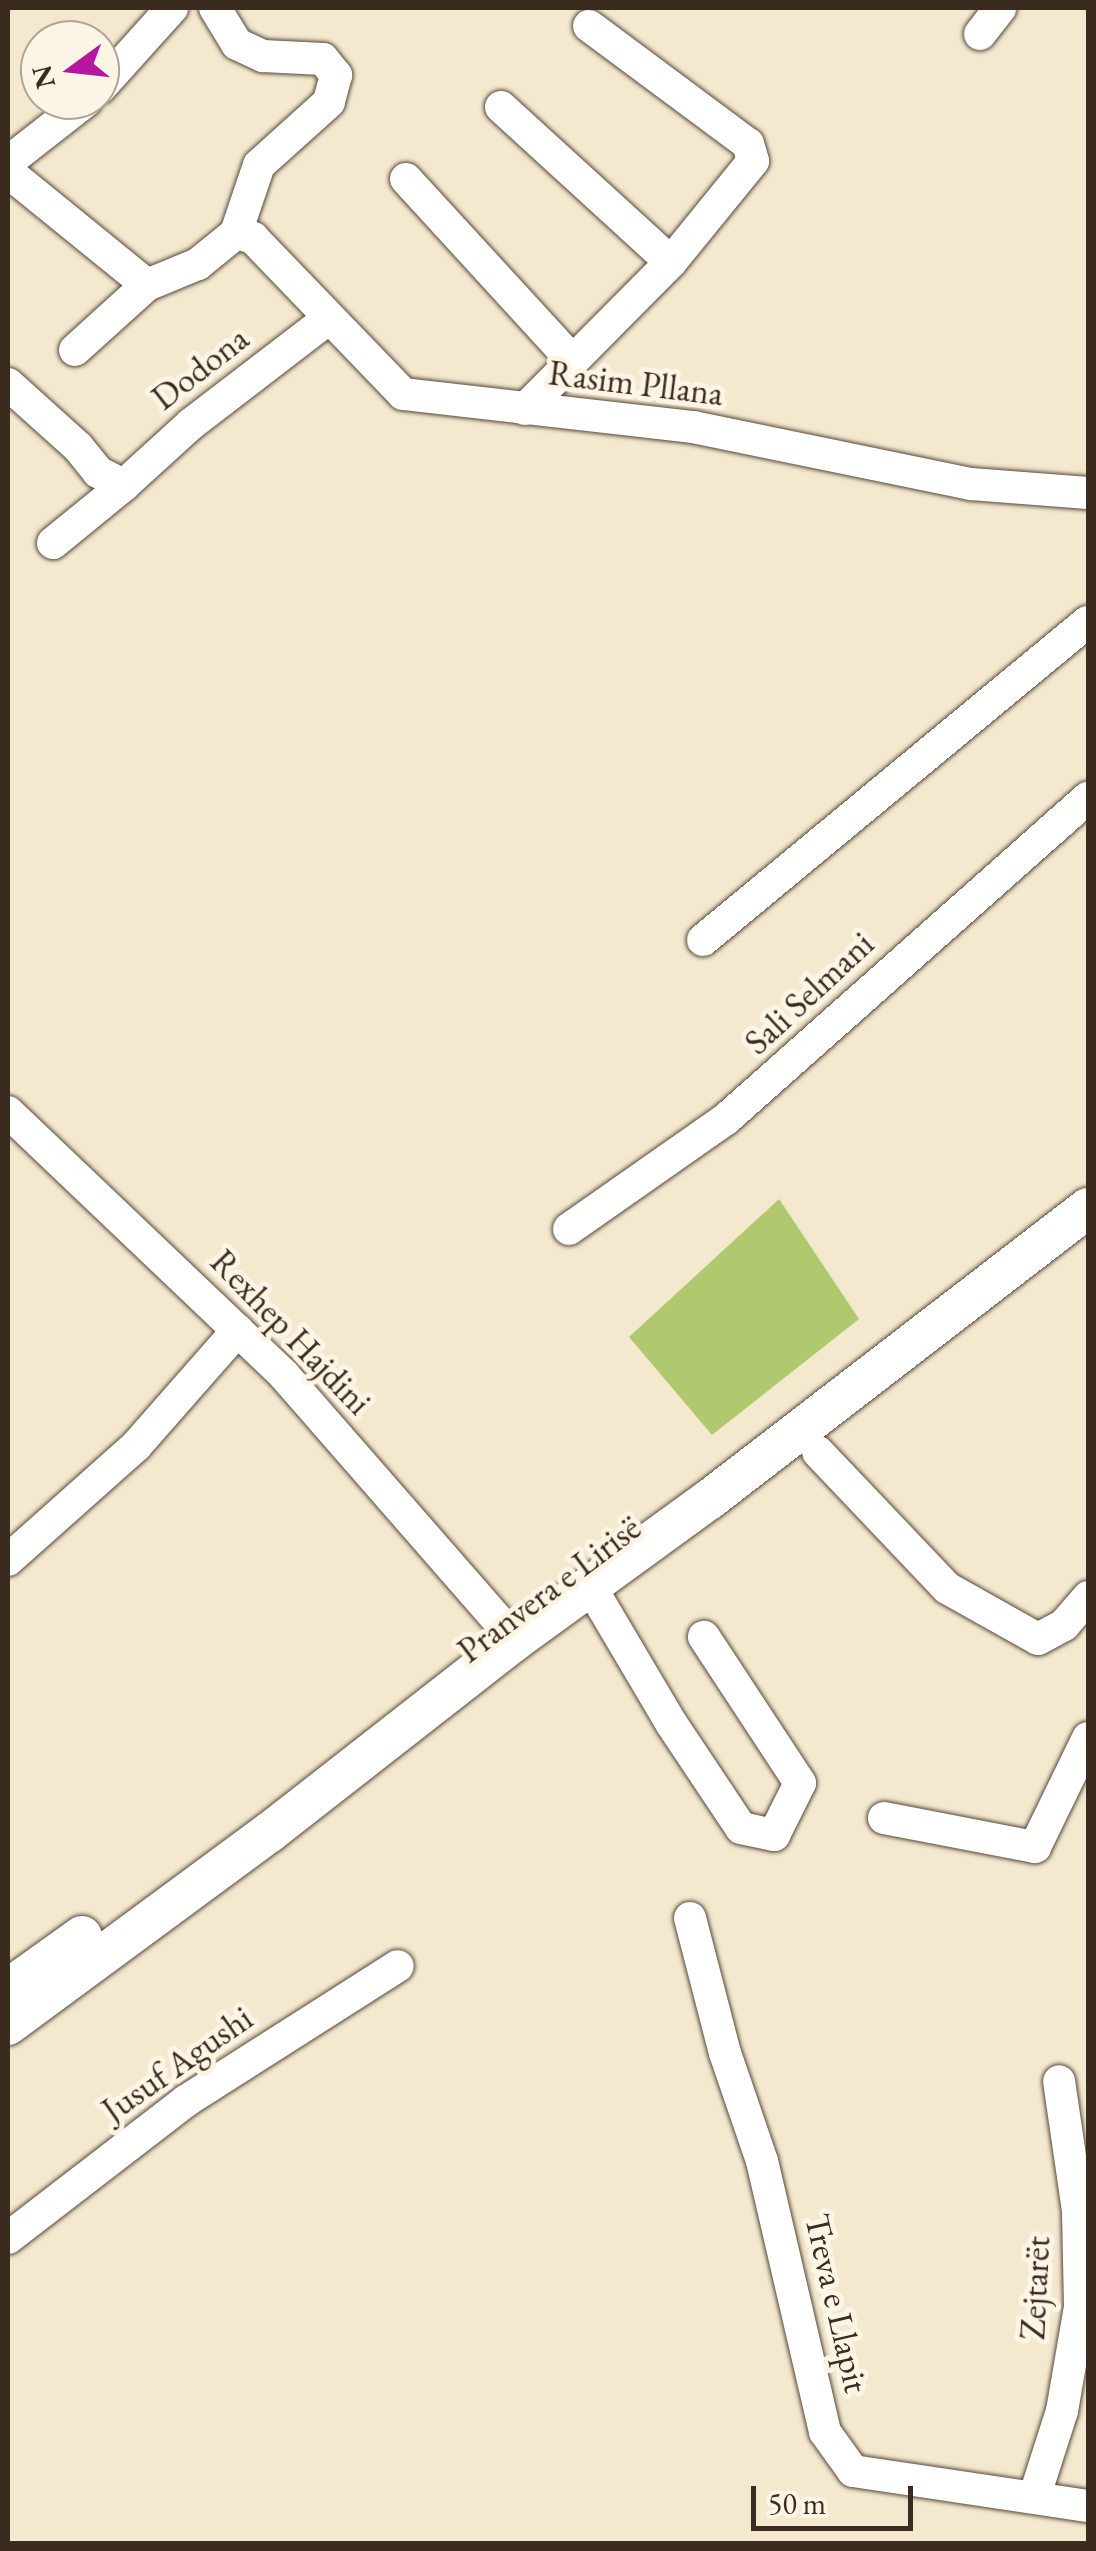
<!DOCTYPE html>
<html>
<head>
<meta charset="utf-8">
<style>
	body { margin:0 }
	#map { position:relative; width:1096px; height:2551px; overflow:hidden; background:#f4e9cf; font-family:"EB Garamond",serif }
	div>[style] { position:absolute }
	.green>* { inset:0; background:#b1c96e }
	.roads { filter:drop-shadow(0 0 2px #574739) drop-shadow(0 0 2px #574739) }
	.minor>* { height:32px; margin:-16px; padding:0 16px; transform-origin:16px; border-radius:16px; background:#fff }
	.major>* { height:40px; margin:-20px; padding:0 20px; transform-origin:20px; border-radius:20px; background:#fff }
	span { translate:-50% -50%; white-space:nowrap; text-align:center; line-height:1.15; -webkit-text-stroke:10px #fcf5e5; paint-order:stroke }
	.street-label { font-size:35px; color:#3b2a1e }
	.frame { position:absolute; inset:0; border:10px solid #3b2a1e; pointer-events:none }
	.north { position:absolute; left:20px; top:20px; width:100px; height:100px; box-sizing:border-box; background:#fcf5e5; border:2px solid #afa495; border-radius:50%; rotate:255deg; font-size:28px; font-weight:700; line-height:40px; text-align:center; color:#3b2a1e }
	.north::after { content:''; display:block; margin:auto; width:35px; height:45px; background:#b5179e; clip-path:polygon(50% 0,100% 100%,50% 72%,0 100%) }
	.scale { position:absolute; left:751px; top:2486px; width:162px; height:45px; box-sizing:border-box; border:5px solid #3b2a1e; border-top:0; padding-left:12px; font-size:30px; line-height:35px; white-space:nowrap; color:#3b2a1e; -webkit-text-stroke:8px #fcf5e5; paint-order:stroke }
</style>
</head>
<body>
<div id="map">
	<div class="green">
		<i style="clip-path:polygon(779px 1199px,859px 1319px,712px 1435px,629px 1337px)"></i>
	</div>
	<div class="roads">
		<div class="minor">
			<i style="left:215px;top:8px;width:42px;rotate:58.6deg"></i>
			<i style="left:237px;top:44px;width:29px;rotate:25deg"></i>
			<i style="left:263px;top:56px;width:60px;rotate:2.9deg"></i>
			<i style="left:323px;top:59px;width:21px;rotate:51deg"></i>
			<i style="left:336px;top:75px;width:28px;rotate:105deg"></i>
			<i style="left:329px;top:102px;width:94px;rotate:138deg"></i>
			<i style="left:259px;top:165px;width:72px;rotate:108.7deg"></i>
			<i style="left:980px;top:34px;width:33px;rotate:-52deg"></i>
			<i style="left:100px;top:88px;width:108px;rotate:-48deg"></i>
			<i style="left:501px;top:107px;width:230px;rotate:42.4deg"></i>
			<i style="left:8px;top:162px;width:100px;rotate:-38.1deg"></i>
			<i style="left:8px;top:172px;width:179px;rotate:39.1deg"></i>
			<i style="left:147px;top:285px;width:55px;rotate:-22.4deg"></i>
			<i style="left:198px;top:264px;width:49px;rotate:-39.2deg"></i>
			<i style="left:406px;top:179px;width:247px;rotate:47.5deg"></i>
			<i style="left:236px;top:233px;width:18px;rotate:16deg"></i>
			<i style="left:253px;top:238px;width:216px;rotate:46.1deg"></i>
			<i style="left:403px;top:394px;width:292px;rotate:6.5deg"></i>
			<i style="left:693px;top:427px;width:284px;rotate:11.6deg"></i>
			<i style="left:971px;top:484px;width:117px;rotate:4.4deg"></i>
			<i style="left:75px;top:350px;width:97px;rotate:-42.1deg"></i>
			<i style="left:8px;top:384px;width:94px;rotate:42deg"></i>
			<i style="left:78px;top:447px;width:32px;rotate:51deg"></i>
			<i style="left:98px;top:472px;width:29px;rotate:27deg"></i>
			<i style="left:124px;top:485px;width:91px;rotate:-42.3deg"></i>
			<i style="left:191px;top:424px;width:174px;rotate:-37.5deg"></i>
			<i style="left:525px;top:409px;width:207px;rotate:-45.2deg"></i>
			<i style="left:671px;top:262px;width:130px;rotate:-50.9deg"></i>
			<i style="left:753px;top:161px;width:18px;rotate:-106deg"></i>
			<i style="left:748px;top:144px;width:198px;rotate:-143.4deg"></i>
			<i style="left:53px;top:543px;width:92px;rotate:-39.2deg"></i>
			<i style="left:703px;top:940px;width:499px;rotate:-39.6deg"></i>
			<i style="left:8px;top:1112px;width:381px;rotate:43.6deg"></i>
			<i style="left:284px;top:1375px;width:330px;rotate:48.9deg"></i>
			<i style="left:569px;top:1229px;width:192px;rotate:-35deg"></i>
			<i style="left:726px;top:1119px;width:484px;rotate:-41.6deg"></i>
			<i style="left:818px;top:1452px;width:187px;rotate:46.5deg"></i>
			<i style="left:947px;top:1588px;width:104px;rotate:29.3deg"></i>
			<i style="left:1038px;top:1639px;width:30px;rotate:-28deg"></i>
			<i style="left:1064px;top:1625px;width:37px;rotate:-49deg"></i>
			<i style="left:8px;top:1560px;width:171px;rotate:-41.7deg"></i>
			<i style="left:136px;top:1446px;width:154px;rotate:-48.7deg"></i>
			<i style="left:590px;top:1586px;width:159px;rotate:59.4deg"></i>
			<i style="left:671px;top:1723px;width:126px;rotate:56.3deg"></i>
			<i style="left:741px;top:1828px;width:34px;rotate:12deg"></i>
			<i style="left:774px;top:1835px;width:58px;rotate:-63.4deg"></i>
			<i style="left:800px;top:1783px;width:175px;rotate:-123.3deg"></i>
			<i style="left:884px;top:1818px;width:154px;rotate:10.9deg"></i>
			<i style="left:1035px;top:1847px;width:121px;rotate:-64.1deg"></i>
			<i style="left:690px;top:1918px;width:139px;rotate:75.5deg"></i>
			<i style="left:725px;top:2053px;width:114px;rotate:71.1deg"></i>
			<i style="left:762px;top:2161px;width:278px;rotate:76.9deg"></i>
			<i style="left:825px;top:2432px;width:48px;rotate:54.3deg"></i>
			<i style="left:853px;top:2471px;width:238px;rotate:8.5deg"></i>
			<i style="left:8px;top:2238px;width:225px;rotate:-37.6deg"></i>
			<i style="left:186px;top:2101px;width:251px;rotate:-32.5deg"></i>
			<i style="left:1035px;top:2495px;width:88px;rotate:-72.2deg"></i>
			<i style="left:1062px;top:2411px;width:106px;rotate:-80.2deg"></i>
			<i style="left:1080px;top:2307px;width:96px;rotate:-91.2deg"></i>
			<i style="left:1078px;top:2211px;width:131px;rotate:-98.3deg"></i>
		</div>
		<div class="major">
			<i style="left:8px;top:1989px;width:91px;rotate:-35.6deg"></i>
			<i style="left:8px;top:2025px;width:325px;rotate:-36.4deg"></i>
			<i style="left:270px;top:1832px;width:308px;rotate:-38deg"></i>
			<i style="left:513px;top:1642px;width:243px;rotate:-36deg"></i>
			<i style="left:710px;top:1499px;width:477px;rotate:-37.6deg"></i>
		</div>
	</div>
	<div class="street-label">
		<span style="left:200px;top:368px;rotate:-38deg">Dodona</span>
		<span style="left:636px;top:383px;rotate:7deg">Rasim Pllana</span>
		<span style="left:809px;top:993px;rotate:-43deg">Sali Selmani</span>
		<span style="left:291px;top:1332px;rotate:46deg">Rexhep Hajdini</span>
		<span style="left:549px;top:1589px;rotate:-37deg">Pranvera e Lirisë</span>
		<span style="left:177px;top:2064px;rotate:-35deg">Jusuf Agushi</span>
		<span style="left:1035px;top:2288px;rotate:-87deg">Zejtarët</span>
		<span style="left:837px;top:2303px;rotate:77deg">Treva e Llapit</span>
	</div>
	<div class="frame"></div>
	<div class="north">N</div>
	<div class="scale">50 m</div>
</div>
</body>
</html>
